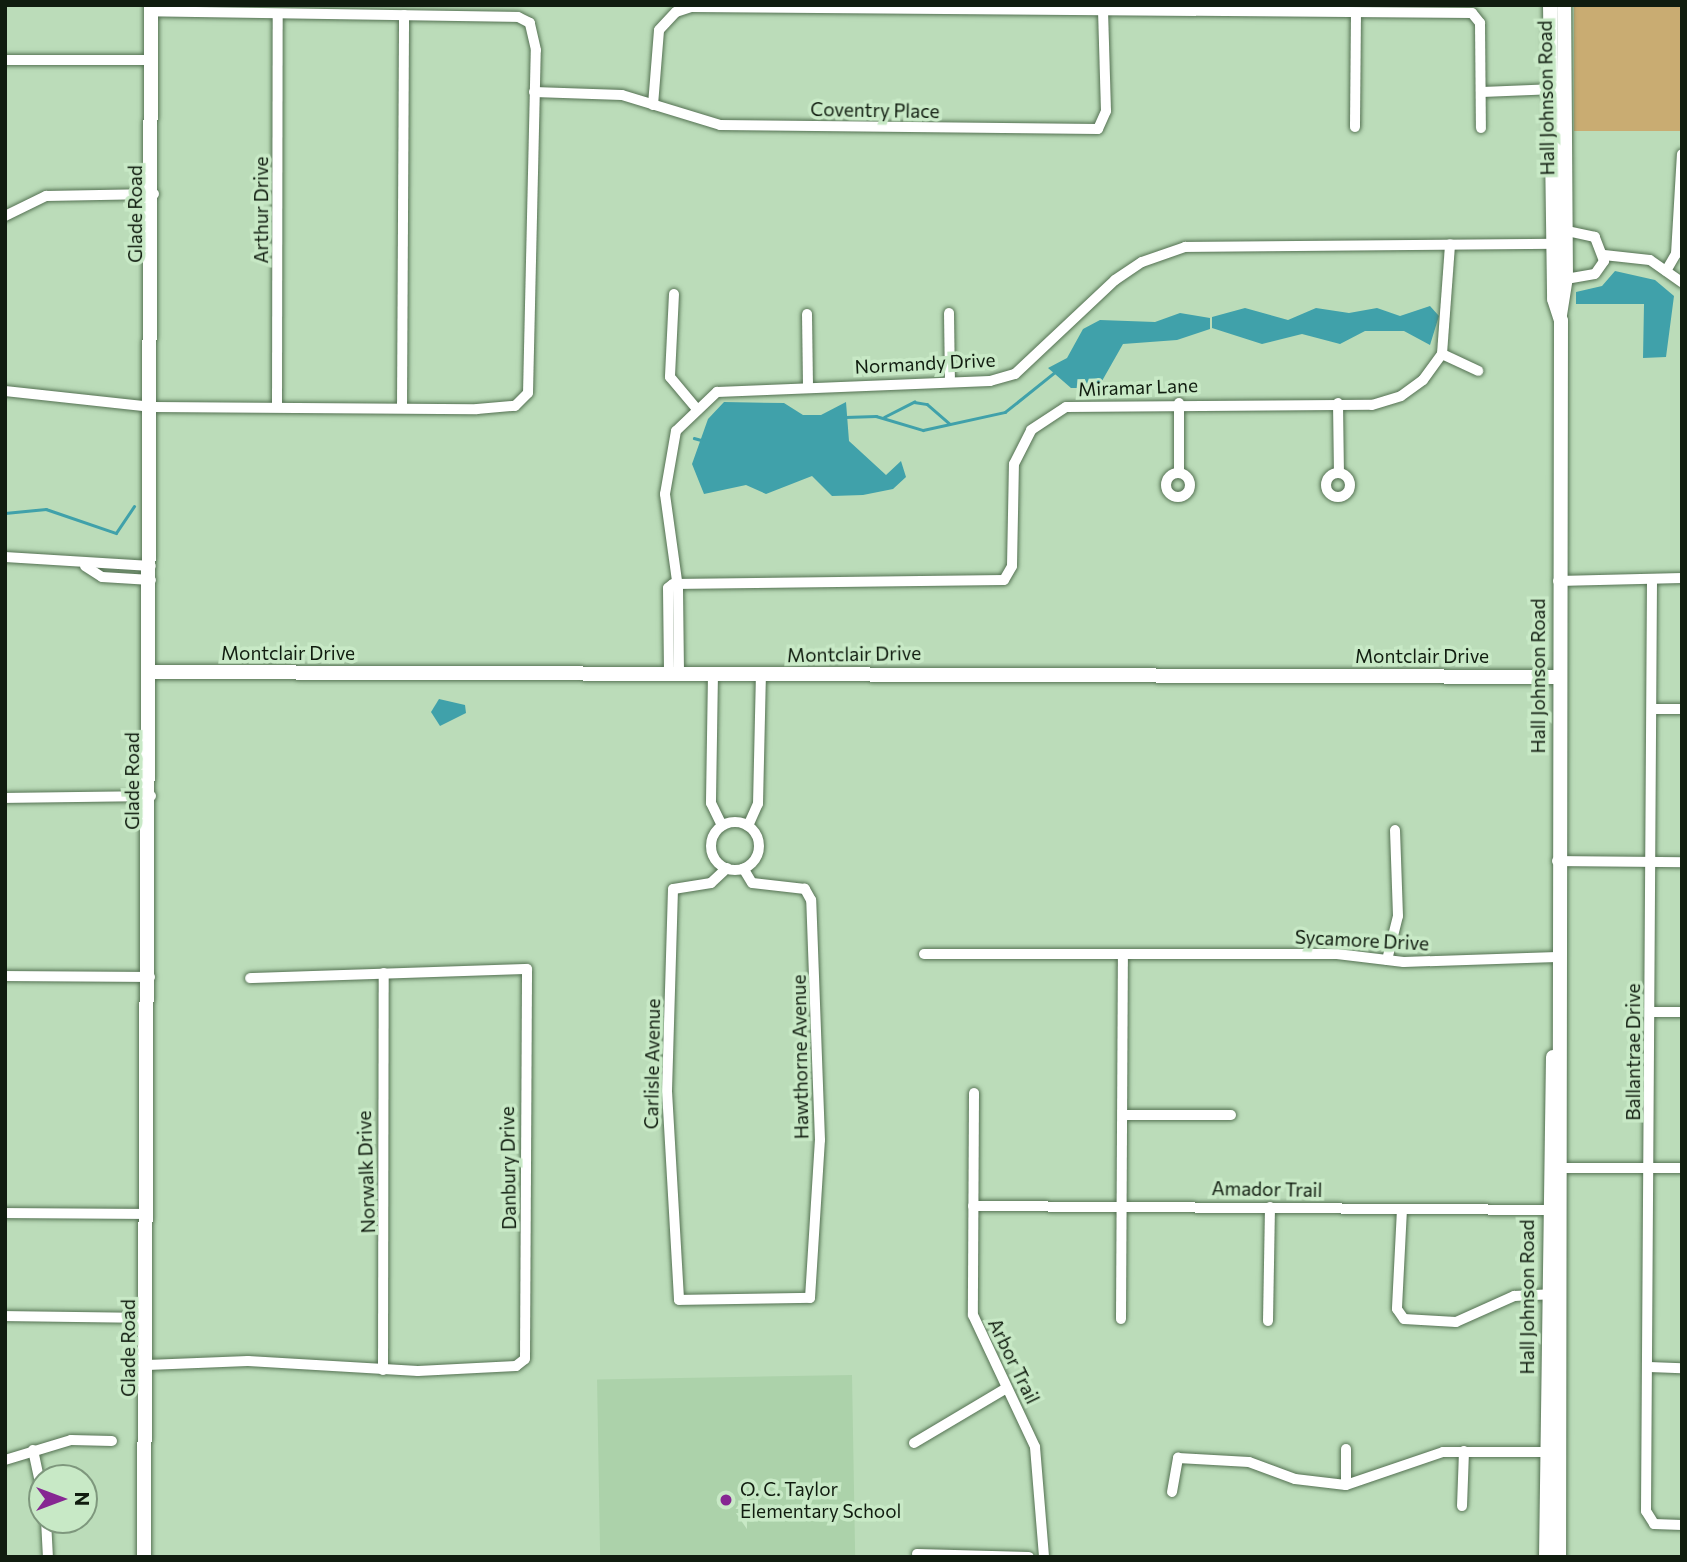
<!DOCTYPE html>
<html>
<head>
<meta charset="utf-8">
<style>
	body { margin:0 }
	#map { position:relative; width:1687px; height:1562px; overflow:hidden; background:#bbdcb9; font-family:Commissioner,sans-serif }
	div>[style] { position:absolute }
	.built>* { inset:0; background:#acd2aa; transform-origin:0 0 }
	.green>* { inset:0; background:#c9ac72; transform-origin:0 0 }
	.water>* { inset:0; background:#40a1aa }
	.stream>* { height:2.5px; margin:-1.25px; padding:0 1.25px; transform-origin:1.25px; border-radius:1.25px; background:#40a1aa }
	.roads { filter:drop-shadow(0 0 2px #547152) drop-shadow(0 0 2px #547152) }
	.street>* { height:10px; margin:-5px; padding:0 5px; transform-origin:5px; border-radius:5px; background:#fff }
	.street>.ring { margin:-5px; padding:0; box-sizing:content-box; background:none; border:10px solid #fff; border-radius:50% }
	.secondary>* { height:14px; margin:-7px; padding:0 7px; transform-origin:7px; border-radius:7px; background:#fff }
	.dots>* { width:19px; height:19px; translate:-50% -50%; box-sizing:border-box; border:4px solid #c8e9c6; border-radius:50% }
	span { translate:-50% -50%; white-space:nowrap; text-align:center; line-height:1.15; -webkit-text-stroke:7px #c8e9c6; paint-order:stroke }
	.street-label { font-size:19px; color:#101c0f }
	.poi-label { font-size:19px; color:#101c0f }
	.left { translate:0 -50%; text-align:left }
	.frame { position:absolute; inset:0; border:7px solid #101c0f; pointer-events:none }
	.north { position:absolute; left:28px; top:1464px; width:70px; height:70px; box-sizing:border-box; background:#c8e9c6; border:2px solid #7e977d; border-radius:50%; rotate:90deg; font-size:19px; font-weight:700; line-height:28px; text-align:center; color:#101c0f }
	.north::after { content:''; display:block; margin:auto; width:24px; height:32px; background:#862792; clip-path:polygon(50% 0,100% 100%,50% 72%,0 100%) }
</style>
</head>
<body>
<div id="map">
	<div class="built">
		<i style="left:852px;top:1375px;width:182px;height:255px;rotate:89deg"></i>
	</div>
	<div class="green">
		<i style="left:1574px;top:5px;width:108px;height:126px"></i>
	</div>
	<div class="water">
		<i style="clip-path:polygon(1615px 271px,1655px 280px,1674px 296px,1666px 357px,1643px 358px,1644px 304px,1576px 304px,1576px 292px,1602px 286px)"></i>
		<i style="clip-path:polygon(1430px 306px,1439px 316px,1430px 345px,1404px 331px,1365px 331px,1340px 344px,1302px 334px,1262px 344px,1212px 328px,1212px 317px,1245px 308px,1288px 320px,1316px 308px,1349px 313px,1377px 308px,1400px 316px)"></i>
		<i style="clip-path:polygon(1180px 313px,1210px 318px,1210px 329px,1177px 340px,1123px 344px,1098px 388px,1071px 388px,1048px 368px,1067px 358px,1083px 329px,1100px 320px,1155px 322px)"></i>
		<i style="clip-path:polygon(724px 402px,784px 403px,803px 415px,821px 415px,846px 402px,849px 441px,886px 475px,901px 461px,906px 477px,893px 489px,863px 495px,832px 496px,812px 476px,766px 494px,746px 485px,704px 494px,692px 464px,708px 419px)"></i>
		<i style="clip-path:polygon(439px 699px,465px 705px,466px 713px,440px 726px,431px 712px)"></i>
	</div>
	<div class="stream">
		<i style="left:845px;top:417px;width:31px;rotate:-2deg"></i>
		<i style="left:876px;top:416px;width:49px;rotate:16.6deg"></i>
		<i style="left:923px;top:430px;width:84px;rotate:-12.4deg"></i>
		<i style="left:1005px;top:412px;width:64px;rotate:-38.7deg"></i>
		<i style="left:884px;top:417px;width:34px;rotate:-27deg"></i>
		<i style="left:914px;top:402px;width:13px;rotate:9deg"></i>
		<i style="left:927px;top:404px;width:30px;rotate:41deg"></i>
		<i style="left:694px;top:438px;width:7px;rotate:16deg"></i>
		<i style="left:5px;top:513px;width:41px;rotate:-5.6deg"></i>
		<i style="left:46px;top:509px;width:74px;rotate:18.9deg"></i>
		<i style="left:116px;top:533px;width:32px;rotate:-56deg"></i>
	</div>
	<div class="roads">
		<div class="street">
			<i style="left:5px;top:60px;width:148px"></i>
			<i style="left:534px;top:92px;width:88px;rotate:2deg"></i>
			<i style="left:622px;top:95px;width:102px;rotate:17deg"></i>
			<i style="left:720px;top:125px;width:378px;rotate:0.6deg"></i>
			<i style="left:1098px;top:129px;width:20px;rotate:-66deg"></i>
			<i style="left:1106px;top:111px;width:101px;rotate:-91.7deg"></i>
			<i style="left:1481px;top:92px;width:76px;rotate:-2.3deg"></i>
			<i style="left:653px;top:105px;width:75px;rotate:-85.4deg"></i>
			<i style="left:659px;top:30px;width:25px;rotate:-47deg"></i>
			<i style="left:676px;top:12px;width:16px;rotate:-18deg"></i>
			<i style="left:691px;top:7px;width:781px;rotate:0.44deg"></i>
			<i style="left:1472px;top:13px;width:13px;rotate:51deg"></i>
			<i style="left:1480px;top:23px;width:105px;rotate:89.5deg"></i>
			<i style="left:1355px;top:127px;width:114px;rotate:-89.5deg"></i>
			<i style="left:5px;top:216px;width:46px;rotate:-26deg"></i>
			<i style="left:46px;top:196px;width:108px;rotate:-1.1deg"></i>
			<i style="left:1604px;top:255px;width:46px;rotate:6.2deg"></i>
			<i style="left:1650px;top:260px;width:39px;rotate:35deg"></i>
			<i style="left:1666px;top:271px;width:20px;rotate:-60deg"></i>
			<i style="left:1676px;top:254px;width:100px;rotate:-86.6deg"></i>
			<i style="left:1566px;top:279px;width:29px;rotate:-10deg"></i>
			<i style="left:1595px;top:274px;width:16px;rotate:-55deg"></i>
			<i style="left:1604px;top:261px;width:26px;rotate:-111deg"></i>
			<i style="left:1595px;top:237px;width:29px;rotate:-168deg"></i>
			<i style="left:674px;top:294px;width:83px;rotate:92.8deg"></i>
			<i style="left:670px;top:377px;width:39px;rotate:50deg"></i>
			<i style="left:949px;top:313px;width:69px;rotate:89.2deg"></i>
			<i style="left:807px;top:314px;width:71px;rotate:89.2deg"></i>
			<i style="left:1442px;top:354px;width:40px;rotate:25deg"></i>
			<i style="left:5px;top:391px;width:148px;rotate:6.2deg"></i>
			<i style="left:152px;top:407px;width:325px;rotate:0.4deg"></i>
			<i style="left:477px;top:409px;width:38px;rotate:-5deg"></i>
			<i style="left:515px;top:406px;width:18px;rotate:-45deg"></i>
			<i style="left:528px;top:393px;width:343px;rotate:-88.7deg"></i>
			<i style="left:536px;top:50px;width:28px;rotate:-103deg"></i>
			<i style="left:530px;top:23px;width:13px;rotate:-153deg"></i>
			<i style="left:518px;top:17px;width:366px;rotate:-179.1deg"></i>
			<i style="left:1179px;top:403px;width:69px;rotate:90deg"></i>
			<i style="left:1338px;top:403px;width:70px;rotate:89.2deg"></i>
			<i style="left:277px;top:407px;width:393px;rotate:-89.9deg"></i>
			<i style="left:402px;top:408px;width:393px;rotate:-89.7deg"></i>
			<i class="ring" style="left:1166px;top:473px;width:14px;height:14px"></i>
			<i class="ring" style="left:1326px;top:473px;width:14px;height:14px"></i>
			<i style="left:5px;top:557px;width:146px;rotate:3.5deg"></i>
			<i style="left:85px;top:566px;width:20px;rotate:33deg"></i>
			<i style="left:102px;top:577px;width:49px;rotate:3.5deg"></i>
			<i style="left:1558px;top:581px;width:124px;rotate:-1.4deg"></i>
			<i style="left:1652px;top:581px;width:930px;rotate:90.37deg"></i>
			<i style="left:1646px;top:1511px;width:15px;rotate:58deg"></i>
			<i style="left:1654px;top:1524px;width:28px;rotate:2deg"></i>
			<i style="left:669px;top:671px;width:83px;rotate:-90.7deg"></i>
			<i style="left:668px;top:588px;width:6px;rotate:-39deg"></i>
			<i style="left:673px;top:584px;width:331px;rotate:-0.7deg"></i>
			<i style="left:1004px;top:580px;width:16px;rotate:-60deg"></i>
			<i style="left:1012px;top:566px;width:102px;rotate:-88.9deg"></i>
			<i style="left:1014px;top:464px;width:38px;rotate:-63deg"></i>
			<i style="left:1031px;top:430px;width:42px;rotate:-33.3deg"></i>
			<i style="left:1066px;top:407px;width:306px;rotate:-0.4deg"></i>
			<i style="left:1372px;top:405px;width:30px;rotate:-17deg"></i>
			<i style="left:1401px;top:396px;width:27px;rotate:-36deg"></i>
			<i style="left:1423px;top:380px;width:32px;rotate:-54deg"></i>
			<i style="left:1442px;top:354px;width:110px;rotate:-85.8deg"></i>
			<i style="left:679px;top:671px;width:83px;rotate:-90.7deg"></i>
			<i style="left:678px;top:588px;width:95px;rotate:-97.9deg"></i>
			<i style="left:665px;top:494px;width:64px;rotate:-80.1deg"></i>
			<i style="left:676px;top:431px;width:57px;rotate:-43.6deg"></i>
			<i style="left:717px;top:392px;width:273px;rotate:-2.3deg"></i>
			<i style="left:990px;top:381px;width:26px;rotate:-16deg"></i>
			<i style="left:1015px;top:374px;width:137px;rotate:-43.2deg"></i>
			<i style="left:1115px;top:280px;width:32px;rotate:-34deg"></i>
			<i style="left:1142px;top:262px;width:46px;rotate:-19.2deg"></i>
			<i style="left:1185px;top:247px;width:368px;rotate:-0.5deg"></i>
			<i style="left:713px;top:673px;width:130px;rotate:90.9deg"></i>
			<i style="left:711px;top:803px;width:25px;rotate:64deg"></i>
			<i style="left:1653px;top:709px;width:29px"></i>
			<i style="left:5px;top:798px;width:146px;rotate:-0.8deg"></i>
			<i class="ring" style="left:711px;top:822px;width:38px;height:38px"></i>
			<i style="left:748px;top:826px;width:24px;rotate:-66deg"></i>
			<i style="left:758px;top:804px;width:130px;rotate:-88.7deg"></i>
			<i style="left:1557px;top:861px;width:125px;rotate:0.5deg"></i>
			<i style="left:727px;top:868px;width:22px;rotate:137deg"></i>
			<i style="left:711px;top:883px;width:38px;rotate:171deg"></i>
			<i style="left:673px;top:889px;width:202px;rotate:91.7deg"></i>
			<i style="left:667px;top:1091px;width:209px;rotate:86.7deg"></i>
			<i style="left:679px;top:1300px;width:131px;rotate:-0.9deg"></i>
			<i style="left:810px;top:1298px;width:158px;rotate:-86.4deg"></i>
			<i style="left:820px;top:1140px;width:240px;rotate:-92.1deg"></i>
			<i style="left:811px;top:900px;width:13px;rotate:-119deg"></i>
			<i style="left:805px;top:889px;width:53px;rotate:-173.5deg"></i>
			<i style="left:752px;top:883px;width:17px;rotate:-121deg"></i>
			<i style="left:924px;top:954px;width:413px"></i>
			<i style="left:1337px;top:954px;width:67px;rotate:6.8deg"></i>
			<i style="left:1404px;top:962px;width:153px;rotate:-1.9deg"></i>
			<i style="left:1387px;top:960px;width:45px;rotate:-76deg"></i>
			<i style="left:1398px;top:916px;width:86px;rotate:-92deg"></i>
			<i style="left:5px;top:976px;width:145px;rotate:0.4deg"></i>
			<i style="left:1651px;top:1012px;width:31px"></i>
			<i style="left:974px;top:1093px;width:222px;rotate:90.3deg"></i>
			<i style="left:973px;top:1315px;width:146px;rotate:64.8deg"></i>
			<i style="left:1035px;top:1447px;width:110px;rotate:85.3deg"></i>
			<i style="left:1123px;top:1115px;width:108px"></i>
			<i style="left:1556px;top:1168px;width:126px"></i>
			<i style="left:973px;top:1206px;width:584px;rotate:0.39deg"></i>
			<i style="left:1402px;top:1209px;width:100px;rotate:92.9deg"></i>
			<i style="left:1397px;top:1309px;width:12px;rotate:55deg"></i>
			<i style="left:1404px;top:1319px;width:52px;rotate:3.3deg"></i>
			<i style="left:1456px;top:1322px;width:64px;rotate:-24.1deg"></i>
			<i style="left:1514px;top:1296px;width:41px;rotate:-2.8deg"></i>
			<i style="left:5px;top:1213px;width:143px;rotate:0.4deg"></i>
			<i style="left:5px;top:1316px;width:142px;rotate:0.8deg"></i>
			<i style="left:1121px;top:1319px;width:363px;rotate:-89.7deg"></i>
			<i style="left:1268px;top:1321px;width:114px;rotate:-89deg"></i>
			<i style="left:147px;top:1365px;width:101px;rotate:-2.3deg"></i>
			<i style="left:248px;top:1361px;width:170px;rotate:3.4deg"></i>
			<i style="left:418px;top:1371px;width:98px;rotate:-2.9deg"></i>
			<i style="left:516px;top:1366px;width:11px;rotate:-38deg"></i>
			<i style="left:525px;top:1359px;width:390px;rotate:-89.7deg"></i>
			<i style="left:527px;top:969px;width:277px;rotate:178.1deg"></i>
			<i style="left:1649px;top:1367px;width:33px;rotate:2deg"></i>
			<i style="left:383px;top:1370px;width:397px;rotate:-89.9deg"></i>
			<i style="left:914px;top:1443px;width:106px;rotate:-30.7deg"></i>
			<i style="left:1346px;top:1449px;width:36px;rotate:90deg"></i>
			<i style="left:33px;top:1450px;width:43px;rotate:77.9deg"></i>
			<i style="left:5px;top:1460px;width:69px;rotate:-16.9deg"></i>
			<i style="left:71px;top:1440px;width:41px;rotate:1.4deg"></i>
			<i style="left:1172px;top:1492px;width:35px;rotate:-80deg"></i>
			<i style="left:1178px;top:1458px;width:71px;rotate:3.2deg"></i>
			<i style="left:1249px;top:1462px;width:49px;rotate:20.3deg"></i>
			<i style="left:1295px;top:1479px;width:51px;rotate:6.7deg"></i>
			<i style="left:1346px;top:1485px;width:102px;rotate:-18.8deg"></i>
			<i style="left:1443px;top:1452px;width:108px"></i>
			<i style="left:1462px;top:1506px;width:55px;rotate:-87.9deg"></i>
			<i style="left:46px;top:1520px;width:37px;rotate:87deg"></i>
			<i style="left:917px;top:1554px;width:112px;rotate:1.5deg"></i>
		</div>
		<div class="secondary">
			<i style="left:1550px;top:5px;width:294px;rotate:89.2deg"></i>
			<i style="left:1554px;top:299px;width:23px;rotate:72deg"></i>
			<i style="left:1561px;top:321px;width:1236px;rotate:90.09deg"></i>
			<i style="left:1560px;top:315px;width:36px;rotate:-81deg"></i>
			<i style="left:1566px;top:279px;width:274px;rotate:-90.4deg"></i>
			<i style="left:151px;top:672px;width:1407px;rotate:0.2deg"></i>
			<i style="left:144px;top:1557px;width:1552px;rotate:-89.74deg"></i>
			<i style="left:1546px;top:1557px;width:500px;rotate:-89.2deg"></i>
		</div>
	</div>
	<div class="dots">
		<i style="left:726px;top:1500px;background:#862792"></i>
	</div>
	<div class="street-label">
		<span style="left:1546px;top:98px;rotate:-91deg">Hall Johnson Road</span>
		<span style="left:875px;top:110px;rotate:1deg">Coventry Place</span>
		<span style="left:261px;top:210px;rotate:-90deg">Arthur Drive</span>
		<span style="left:135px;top:214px;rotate:-90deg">Glade Road</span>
		<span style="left:925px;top:363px;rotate:-3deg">Normandy Drive</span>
		<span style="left:1138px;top:387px;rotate:-2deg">Miramar Lane</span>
		<span style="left:288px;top:653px">Montclair Drive</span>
		<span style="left:854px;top:654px;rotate:-1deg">Montclair Drive</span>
		<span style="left:1422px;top:656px">Montclair Drive</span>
		<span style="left:1538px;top:676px;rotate:-90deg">Hall Johnson Road</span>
		<span style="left:132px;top:781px;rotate:-90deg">Glade Road</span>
		<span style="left:1362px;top:940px;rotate:3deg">Sycamore Drive</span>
		<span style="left:1633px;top:1052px;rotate:-90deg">Ballantrae Drive</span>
		<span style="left:800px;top:1057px;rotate:-91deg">Hawthorne Avenue</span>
		<span style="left:652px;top:1064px;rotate:-89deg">Carlisle Avenue</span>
		<span style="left:508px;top:1168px;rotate:-91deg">Danbury Drive</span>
		<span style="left:366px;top:1172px;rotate:-92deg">Norwalk Drive</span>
		<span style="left:1267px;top:1189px;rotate:1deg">Amador Trail</span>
		<span style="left:1527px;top:1297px;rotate:-90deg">Hall Johnson Road</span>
		<span style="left:128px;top:1348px;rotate:-90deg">Glade Road</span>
		<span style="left:1014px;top:1361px;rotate:64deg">Arbor Trail</span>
	</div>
	<div class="poi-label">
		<span class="left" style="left:740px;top:1500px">O. C. Taylor<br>Elementary School</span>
	</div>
	<div class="frame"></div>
	<div class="north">N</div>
</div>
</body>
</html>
